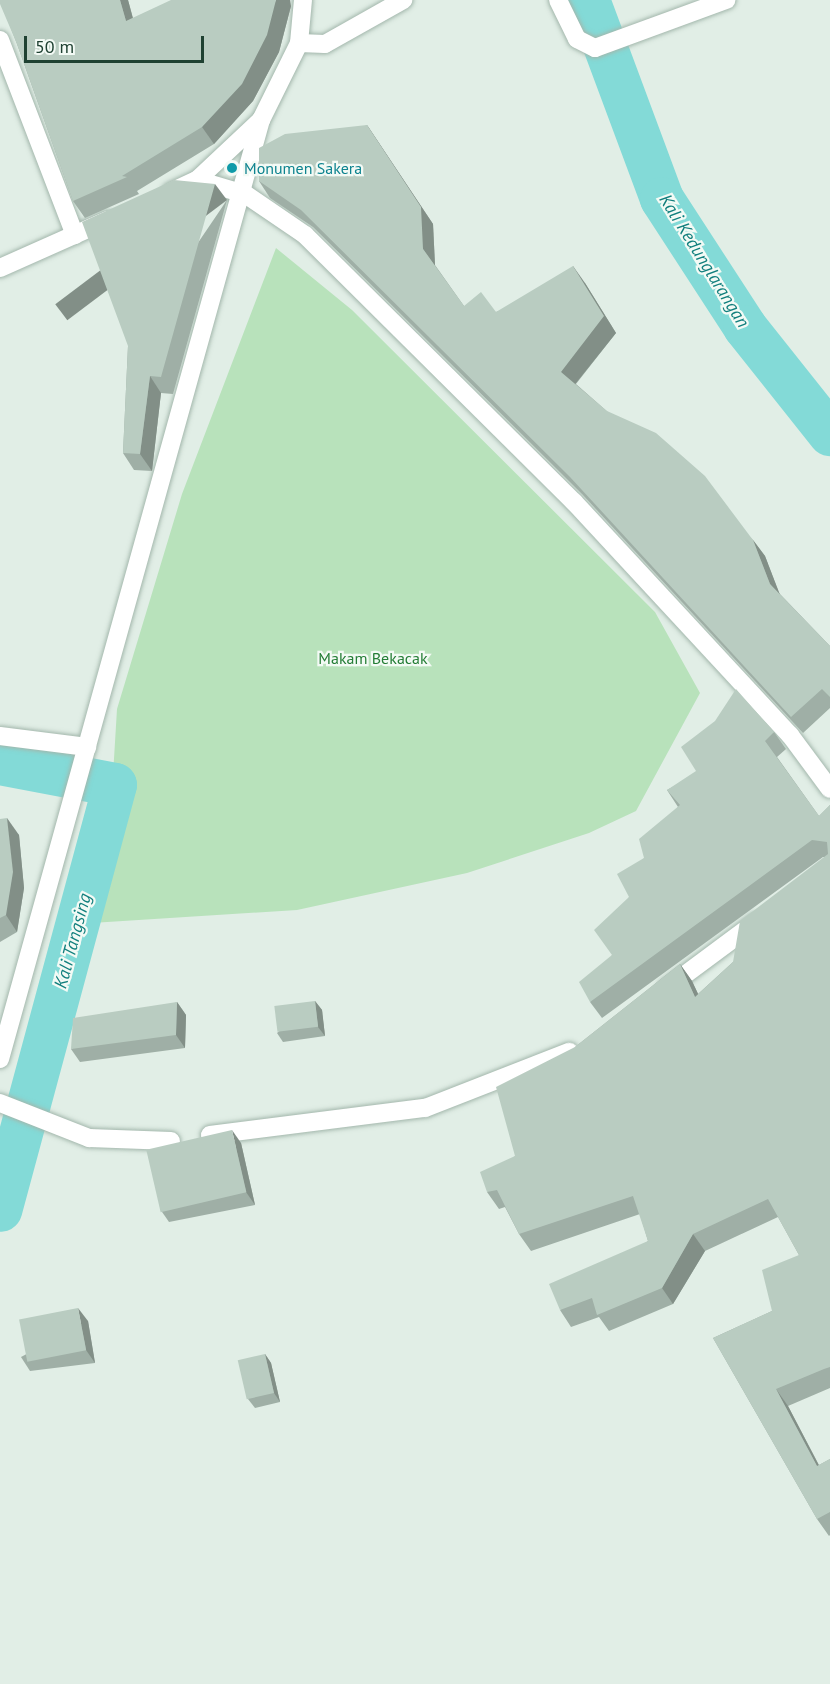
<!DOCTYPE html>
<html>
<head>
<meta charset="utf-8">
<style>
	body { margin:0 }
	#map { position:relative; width:830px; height:1684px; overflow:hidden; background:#e1eee6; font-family:"PT Sans",sans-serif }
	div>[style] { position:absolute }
	.green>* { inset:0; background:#b8e2bb }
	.river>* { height:44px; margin:-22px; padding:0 22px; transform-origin:22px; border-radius:22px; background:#83dad7 }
	.roads { filter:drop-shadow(0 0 2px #a3b7ac) drop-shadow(0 0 2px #a3b7ac) }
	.minor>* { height:18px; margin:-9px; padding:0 9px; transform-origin:9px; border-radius:9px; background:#fff }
	.tertiary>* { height:18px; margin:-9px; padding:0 9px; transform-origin:9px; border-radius:9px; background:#fff }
	.wall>* { inset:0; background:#9fafa6 }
	.shaded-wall>* { inset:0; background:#828f87; transform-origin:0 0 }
	.building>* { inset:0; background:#b9ccc1; transform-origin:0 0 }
	.dots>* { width:16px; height:16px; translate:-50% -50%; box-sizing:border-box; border:3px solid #f3faf5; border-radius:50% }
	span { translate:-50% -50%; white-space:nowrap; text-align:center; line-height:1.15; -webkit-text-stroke:4.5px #f3faf5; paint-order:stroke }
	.culture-label { font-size:16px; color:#0d838f }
	.left { translate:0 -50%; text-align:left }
	.park-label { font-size:16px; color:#247d36 }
	.water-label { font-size:18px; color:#117f7d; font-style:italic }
	.scale { position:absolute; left:24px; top:36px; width:180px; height:27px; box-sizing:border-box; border:3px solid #1f4132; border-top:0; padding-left:8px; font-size:18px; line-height:21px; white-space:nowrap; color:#1f4132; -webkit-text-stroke:4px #f3faf5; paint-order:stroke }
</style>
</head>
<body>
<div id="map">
	<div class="green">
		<i style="clip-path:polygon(276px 248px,352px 310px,655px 612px,700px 693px,636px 811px,589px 833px,467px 873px,297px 910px,76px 924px,112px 792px,117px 709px,182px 494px)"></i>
	</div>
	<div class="river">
		<i style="left:588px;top:0;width:212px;rotate:69.6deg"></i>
		<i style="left:662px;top:199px;width:153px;rotate:57deg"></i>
		<i style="left:745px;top:327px;width:137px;rotate:51.5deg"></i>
		<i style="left:0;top:763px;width:117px;rotate:10.8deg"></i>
		<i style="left:115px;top:785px;width:440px;rotate:105.1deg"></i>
	</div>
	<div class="roads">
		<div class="minor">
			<i style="left:558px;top:0;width:43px;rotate:64deg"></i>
			<i style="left:577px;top:39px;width:20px;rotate:27deg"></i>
			<i style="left:595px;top:48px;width:140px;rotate:-20.1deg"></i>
			<i style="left:0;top:40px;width:209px;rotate:69deg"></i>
			<i style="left:299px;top:43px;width:26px;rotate:2deg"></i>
			<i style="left:325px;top:44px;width:90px;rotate:-29.4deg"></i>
			<i style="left:245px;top:194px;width:73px;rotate:34.3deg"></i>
			<i style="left:305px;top:235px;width:379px;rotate:44.8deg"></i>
			<i style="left:574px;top:502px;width:318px;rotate:47.2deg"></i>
			<i style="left:790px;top:735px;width:67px;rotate:53.5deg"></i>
			<i style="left:0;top:736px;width:88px;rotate:7.2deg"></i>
			<i style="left:667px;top:988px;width:111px;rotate:-36.6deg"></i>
			<i style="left:0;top:1103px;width:96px;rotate:21.5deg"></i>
			<i style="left:89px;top:1138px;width:82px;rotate:2.1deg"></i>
			<i style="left:210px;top:1135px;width:217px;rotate:-7.2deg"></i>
			<i style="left:425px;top:1108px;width:155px;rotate:-21.3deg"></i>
		</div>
		<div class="tertiary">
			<i style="left:197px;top:180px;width:50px;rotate:16.3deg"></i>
			<i style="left:171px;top:192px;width:29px;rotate:-25deg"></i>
			<i style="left:197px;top:180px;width:88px;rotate:-43.2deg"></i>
			<i style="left:0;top:268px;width:118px;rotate:-24deg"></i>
			<i style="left:0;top:1059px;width:975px;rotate:-74.47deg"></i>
			<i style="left:261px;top:120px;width:86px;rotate:-63.7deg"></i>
			<i style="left:299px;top:43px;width:43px;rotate:-84.7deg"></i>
		</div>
	</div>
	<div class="wall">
		<i style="clip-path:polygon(0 0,128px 0,133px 18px,291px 6px,279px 52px,253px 101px,214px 144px,137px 191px,139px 194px,85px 218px,73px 201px,17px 44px)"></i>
		<i style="clip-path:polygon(367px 125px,433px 224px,435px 265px,464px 306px,496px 312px,585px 283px,616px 333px,576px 384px,753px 540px,765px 556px,779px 593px,830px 646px,830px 708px,803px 733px,582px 494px,313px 227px,270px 198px,259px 181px)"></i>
		<i style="clip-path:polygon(227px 200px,173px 394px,161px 393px,152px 471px,134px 470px,123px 453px,128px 346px)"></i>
		<i style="clip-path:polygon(774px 732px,786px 749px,777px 757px,819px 816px,830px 805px,830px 1388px,788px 1406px,819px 1465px,830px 1459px,830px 1535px,829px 1536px,817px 1519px,713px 1338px,772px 1311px,799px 1255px,778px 1217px,705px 1251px,673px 1304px,609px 1331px,599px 1317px,571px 1327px,560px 1310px,648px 1241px,640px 1214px,531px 1251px,519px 1234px,505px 1207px,499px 1209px,487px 1192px,515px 1156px,575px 1047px,680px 964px,692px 981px,698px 994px,733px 962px,825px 857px,823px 857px,602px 1018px,590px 1002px,612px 955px,629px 897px,644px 858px,678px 807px,667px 790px)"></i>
		<i style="clip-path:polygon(0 819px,19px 835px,24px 888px,17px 932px,0 942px)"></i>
		<i style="clip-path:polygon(315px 1001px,322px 1010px,325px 1036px,283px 1042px,277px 1033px)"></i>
		<i style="clip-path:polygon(177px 1002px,186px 1015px,185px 1048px,80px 1062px,71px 1049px)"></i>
		<i style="clip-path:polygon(241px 1143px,255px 1205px,169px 1222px,160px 1209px)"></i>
		<i style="clip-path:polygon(88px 1321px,95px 1363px,30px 1371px,21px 1357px)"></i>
		<i style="clip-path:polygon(265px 1354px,271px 1363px,280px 1402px,255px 1408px,248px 1399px)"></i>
	</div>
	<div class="shaded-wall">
		<i style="clip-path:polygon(120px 0,128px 0,138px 38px,126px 21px)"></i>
		<i style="clip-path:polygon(276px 0,290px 0,291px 6px,279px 52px,253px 101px,214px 144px,202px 127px)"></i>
		<i style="clip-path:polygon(367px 125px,433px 224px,435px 266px,423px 249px)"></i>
		<i style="left:215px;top:184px;width:20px;height:200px;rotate:53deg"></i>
		<i style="clip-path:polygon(573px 266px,585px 283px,616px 333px,572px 388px,561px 372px)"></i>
		<i style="clip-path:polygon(150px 376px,161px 393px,152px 471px,140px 454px)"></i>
		<i style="clip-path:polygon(753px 540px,765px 556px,782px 600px,770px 584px)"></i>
		<i style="clip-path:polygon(7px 818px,19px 835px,24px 888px,17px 932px,6px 915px)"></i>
		<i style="clip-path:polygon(680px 964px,692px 981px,707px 1013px,695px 997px)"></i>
		<i style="clip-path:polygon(315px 1001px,322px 1010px,325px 1036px,318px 1027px)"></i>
		<i style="clip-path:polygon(177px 1002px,186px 1015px,185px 1048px,176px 1035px)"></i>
		<i style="clip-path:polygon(232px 1130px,241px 1143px,255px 1205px,246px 1192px)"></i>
		<i style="clip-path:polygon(693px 1234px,705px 1251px,673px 1304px,662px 1288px)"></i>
		<i style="clip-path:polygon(78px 1308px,88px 1321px,95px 1363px,86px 1350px)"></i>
		<i style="clip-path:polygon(265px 1354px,271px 1363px,280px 1402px,274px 1393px)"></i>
		<i style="clip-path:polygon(776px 1389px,788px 1406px,828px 1483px,817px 1466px)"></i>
	</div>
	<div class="building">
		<i style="clip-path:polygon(0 0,120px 0,126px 21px,171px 0,276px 0,267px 35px,242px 84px,202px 127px,122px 176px,127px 177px,73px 201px,17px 44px,0 4px)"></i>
		<i style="clip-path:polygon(367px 125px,421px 207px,423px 249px,464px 306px,481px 292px,496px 312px,573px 266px,604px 316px,561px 372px,607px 411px,656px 433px,705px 476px,753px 540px,770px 584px,830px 646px,830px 697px,822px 689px,791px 717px,570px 477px,301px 210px,259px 181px,259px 148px,285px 134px)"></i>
		<i style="clip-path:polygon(174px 180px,215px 184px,161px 377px,150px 376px,140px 454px,123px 453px,128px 346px,82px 222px)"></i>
		<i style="clip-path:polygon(736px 689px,774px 732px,765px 741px,819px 816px,830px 805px,830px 1367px,824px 1369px,776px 1389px,817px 1466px,830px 1459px,830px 1512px,817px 1519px,713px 1338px,772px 1311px,762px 1270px,799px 1255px,768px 1199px,693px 1234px,662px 1288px,597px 1315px,592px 1298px,560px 1310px,549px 1284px,648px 1241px,633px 1196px,519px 1234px,497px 1190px,487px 1192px,480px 1172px,515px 1156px,496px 1087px,575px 1047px,680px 964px,695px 997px,733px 962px,740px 921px,828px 854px,827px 842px,812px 840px,590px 1002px,579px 982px,612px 955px,594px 930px,629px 897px,617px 874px,644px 858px,639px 839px,680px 805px,667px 790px,696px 771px,681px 747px,715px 721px)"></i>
		<i style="clip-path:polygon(7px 818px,13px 872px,6px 915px,0 918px,0 819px)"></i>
		<i style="left:315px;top:1001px;width:26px;height:41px;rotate:83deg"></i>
		<i style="clip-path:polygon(177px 1002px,176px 1035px,71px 1049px,73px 1018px)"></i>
		<i style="left:232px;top:1130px;width:64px;height:88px;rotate:77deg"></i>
		<i style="left:78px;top:1308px;width:43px;height:60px;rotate:79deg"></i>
		<i style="left:265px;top:1354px;width:40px;height:28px;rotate:77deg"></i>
	</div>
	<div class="dots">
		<i style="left:232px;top:168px;background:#0f9aa8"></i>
	</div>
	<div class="culture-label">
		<span class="left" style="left:244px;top:168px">Monumen Sakera</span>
	</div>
	<div class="park-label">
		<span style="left:373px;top:658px">Makam Bekacak</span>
	</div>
	<div class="water-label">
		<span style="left:704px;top:261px;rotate:58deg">Kali Kedunglarangan</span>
		<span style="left:73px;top:941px;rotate:-75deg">Kali Tangsing</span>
	</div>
	<div class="scale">50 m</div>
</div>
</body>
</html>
